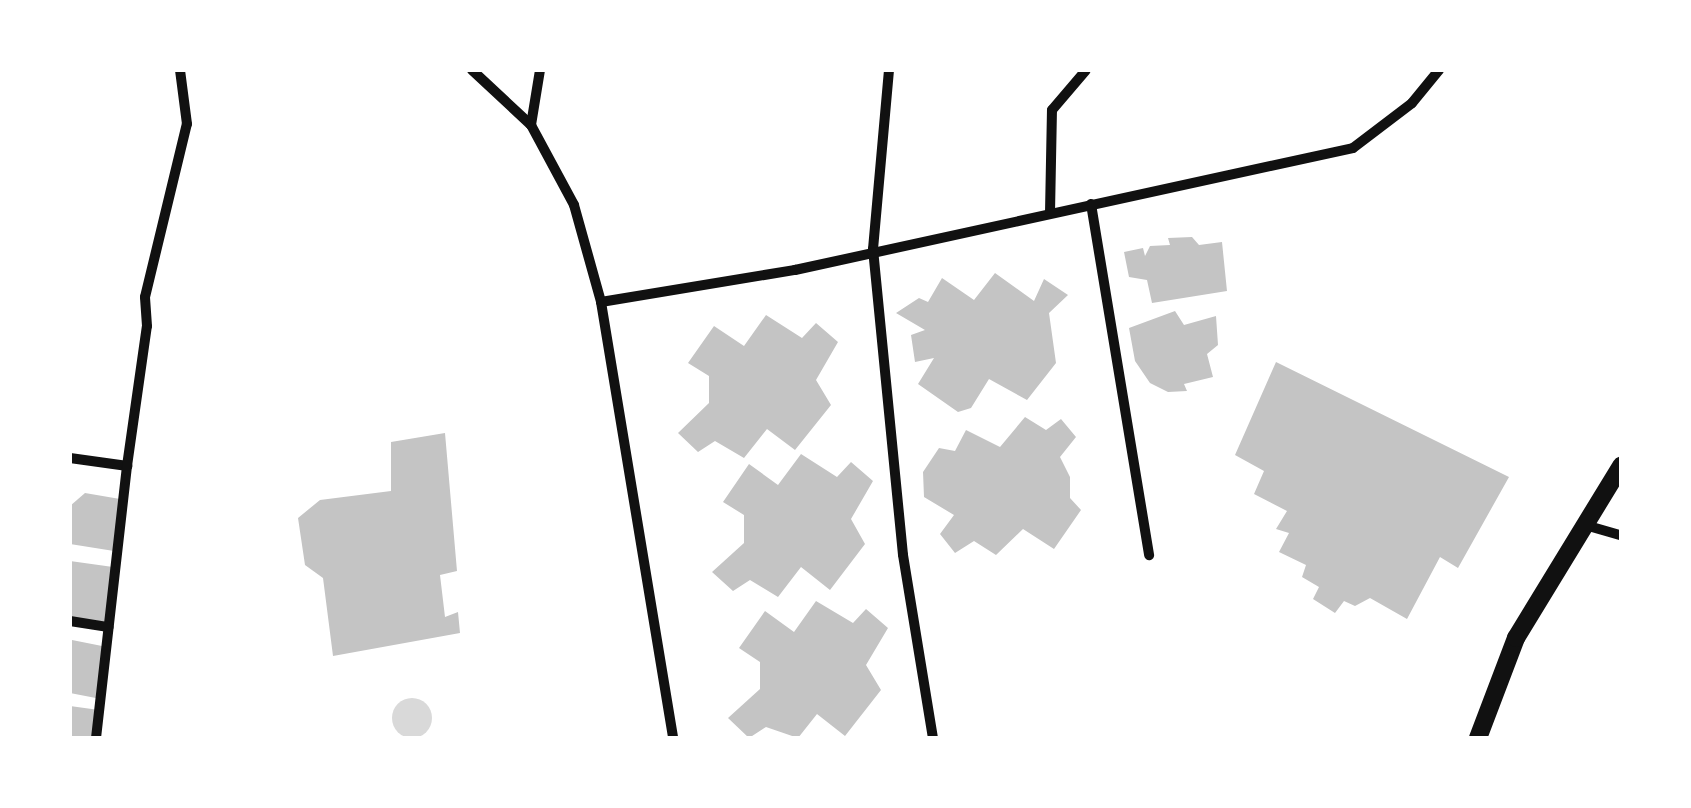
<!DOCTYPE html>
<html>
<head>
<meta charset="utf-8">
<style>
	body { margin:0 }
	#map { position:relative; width:1691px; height:808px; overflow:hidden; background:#fff; font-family:"Golos Text",sans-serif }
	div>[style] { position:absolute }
	.water>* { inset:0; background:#d9d9d9 }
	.round { border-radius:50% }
	.building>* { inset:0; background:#c4c4c4 }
	.minor>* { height:10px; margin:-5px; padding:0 5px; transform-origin:5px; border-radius:5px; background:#111 }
	.primary>* { height:18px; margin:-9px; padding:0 9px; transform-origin:9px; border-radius:9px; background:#111 }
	span { translate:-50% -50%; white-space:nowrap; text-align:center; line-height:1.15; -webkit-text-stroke:8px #fff; paint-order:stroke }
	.frame { position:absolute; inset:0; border:72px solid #fff; pointer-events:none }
</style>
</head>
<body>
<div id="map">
	<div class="water">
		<i class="round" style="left:392px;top:698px;width:40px;height:40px"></i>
	</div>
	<div class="building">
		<i style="clip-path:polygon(1192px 237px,1199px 245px,1222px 242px,1227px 291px,1152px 303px,1147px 280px,1129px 277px,1124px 252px,1143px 248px,1145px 256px,1150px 246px,1170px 245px,1168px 238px)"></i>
		<i style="clip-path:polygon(995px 273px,1034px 301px,1044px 279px,1068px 295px,1049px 313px,1056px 363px,1027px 400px,989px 379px,971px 408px,958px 412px,918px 384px,934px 358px,915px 362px,911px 335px,925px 330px,896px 313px,919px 298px,928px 302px,942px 278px,974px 300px)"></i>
		<i style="clip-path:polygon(1175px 311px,1184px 325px,1216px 316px,1218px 345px,1207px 354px,1213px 377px,1184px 384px,1187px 391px,1168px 392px,1150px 383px,1135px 361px,1129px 328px)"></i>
		<i style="clip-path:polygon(766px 315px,802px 338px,816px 323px,838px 342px,816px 380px,831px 405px,795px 450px,767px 429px,744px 458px,715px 441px,698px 452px,678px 433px,709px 403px,709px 376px,688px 363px,714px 326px,744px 346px)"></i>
		<i style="clip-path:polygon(1276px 362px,1509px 477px,1458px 568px,1440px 557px,1407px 619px,1370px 598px,1355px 606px,1344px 601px,1335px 613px,1313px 599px,1319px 587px,1302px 577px,1306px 565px,1279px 552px,1289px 533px,1276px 529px,1287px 511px,1254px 494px,1264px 471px,1235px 455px)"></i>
		<i style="clip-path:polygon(1025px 417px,1046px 430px,1061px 419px,1076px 437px,1060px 457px,1070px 477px,1070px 498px,1081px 510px,1054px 549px,1023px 529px,996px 555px,974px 541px,955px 553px,940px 534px,954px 515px,924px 497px,923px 472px,939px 448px,955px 451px,966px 430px,1000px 447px)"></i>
		<i style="clip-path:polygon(445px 433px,457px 571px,440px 575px,445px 617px,458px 612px,460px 633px,333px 656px,323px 578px,305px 565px,298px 518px,320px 500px,391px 491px,391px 442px)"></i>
		<i style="clip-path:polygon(801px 454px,837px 477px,851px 462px,873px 481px,851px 519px,865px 544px,830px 590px,801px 567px,778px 597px,750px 580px,733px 591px,712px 572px,744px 543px,744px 515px,723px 502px,749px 464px,778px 485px)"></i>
		<i style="clip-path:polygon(85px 493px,120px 499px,114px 551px,70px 544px,70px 506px)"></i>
		<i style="clip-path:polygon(70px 561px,113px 567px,109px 624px,70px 618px)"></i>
		<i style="clip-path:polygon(816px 601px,853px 623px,866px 609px,888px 628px,866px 665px,881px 690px,845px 736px,817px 714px,798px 738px,766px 727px,749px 738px,728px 718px,760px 689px,760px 662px,739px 648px,765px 611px,794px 632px)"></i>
		<i style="clip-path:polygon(72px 640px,107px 647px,101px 699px,70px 693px)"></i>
		<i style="clip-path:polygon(70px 706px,99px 710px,93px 738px,70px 738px)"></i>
	</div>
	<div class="minor">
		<i style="left:472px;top:70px;width:81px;rotate:43deg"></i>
		<i style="left:531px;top:125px;width:91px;rotate:61.7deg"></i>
		<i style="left:574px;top:205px;width:101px;rotate:74.4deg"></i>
		<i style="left:601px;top:302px;width:442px;rotate:80.6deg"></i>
		<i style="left:889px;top:70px;width:180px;rotate:95.1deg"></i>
		<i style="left:873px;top:249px;width:307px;rotate:84.4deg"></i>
		<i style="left:903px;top:555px;width:185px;rotate:80.7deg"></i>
		<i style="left:531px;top:125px;width:56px;rotate:-80.7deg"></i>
		<i style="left:1091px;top:204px;width:356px;rotate:80.6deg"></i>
		<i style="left:1050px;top:213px;width:103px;rotate:-88.9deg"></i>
		<i style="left:1052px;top:110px;width:52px;rotate:-49.6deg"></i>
		<i style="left:601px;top:302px;width:197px;rotate:-9.4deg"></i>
		<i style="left:795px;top:270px;width:571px;rotate:-12.33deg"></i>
		<i style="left:1353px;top:148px;width:74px;rotate:-37.3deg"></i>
		<i style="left:1412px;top:103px;width:43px;rotate:-50.7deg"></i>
		<i style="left:70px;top:458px;width:58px;rotate:8deg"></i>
		<i style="left:127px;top:466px;width:274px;rotate:96.5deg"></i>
		<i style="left:127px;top:466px;width:141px;rotate:-81.9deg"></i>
		<i style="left:147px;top:326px;width:29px;rotate:-94deg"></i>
		<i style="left:145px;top:297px;width:178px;rotate:-76.4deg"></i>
		<i style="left:187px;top:124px;width:54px;rotate:-97.4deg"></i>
		<i style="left:1585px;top:525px;width:37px;rotate:16deg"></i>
		<i style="left:70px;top:621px;width:39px;rotate:9deg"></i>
	</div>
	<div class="primary">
		<i style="left:1478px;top:738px;width:107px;rotate:-69.2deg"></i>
		<i style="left:1516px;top:638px;width:202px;rotate:-58.6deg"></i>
	</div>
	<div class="frame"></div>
</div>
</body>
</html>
